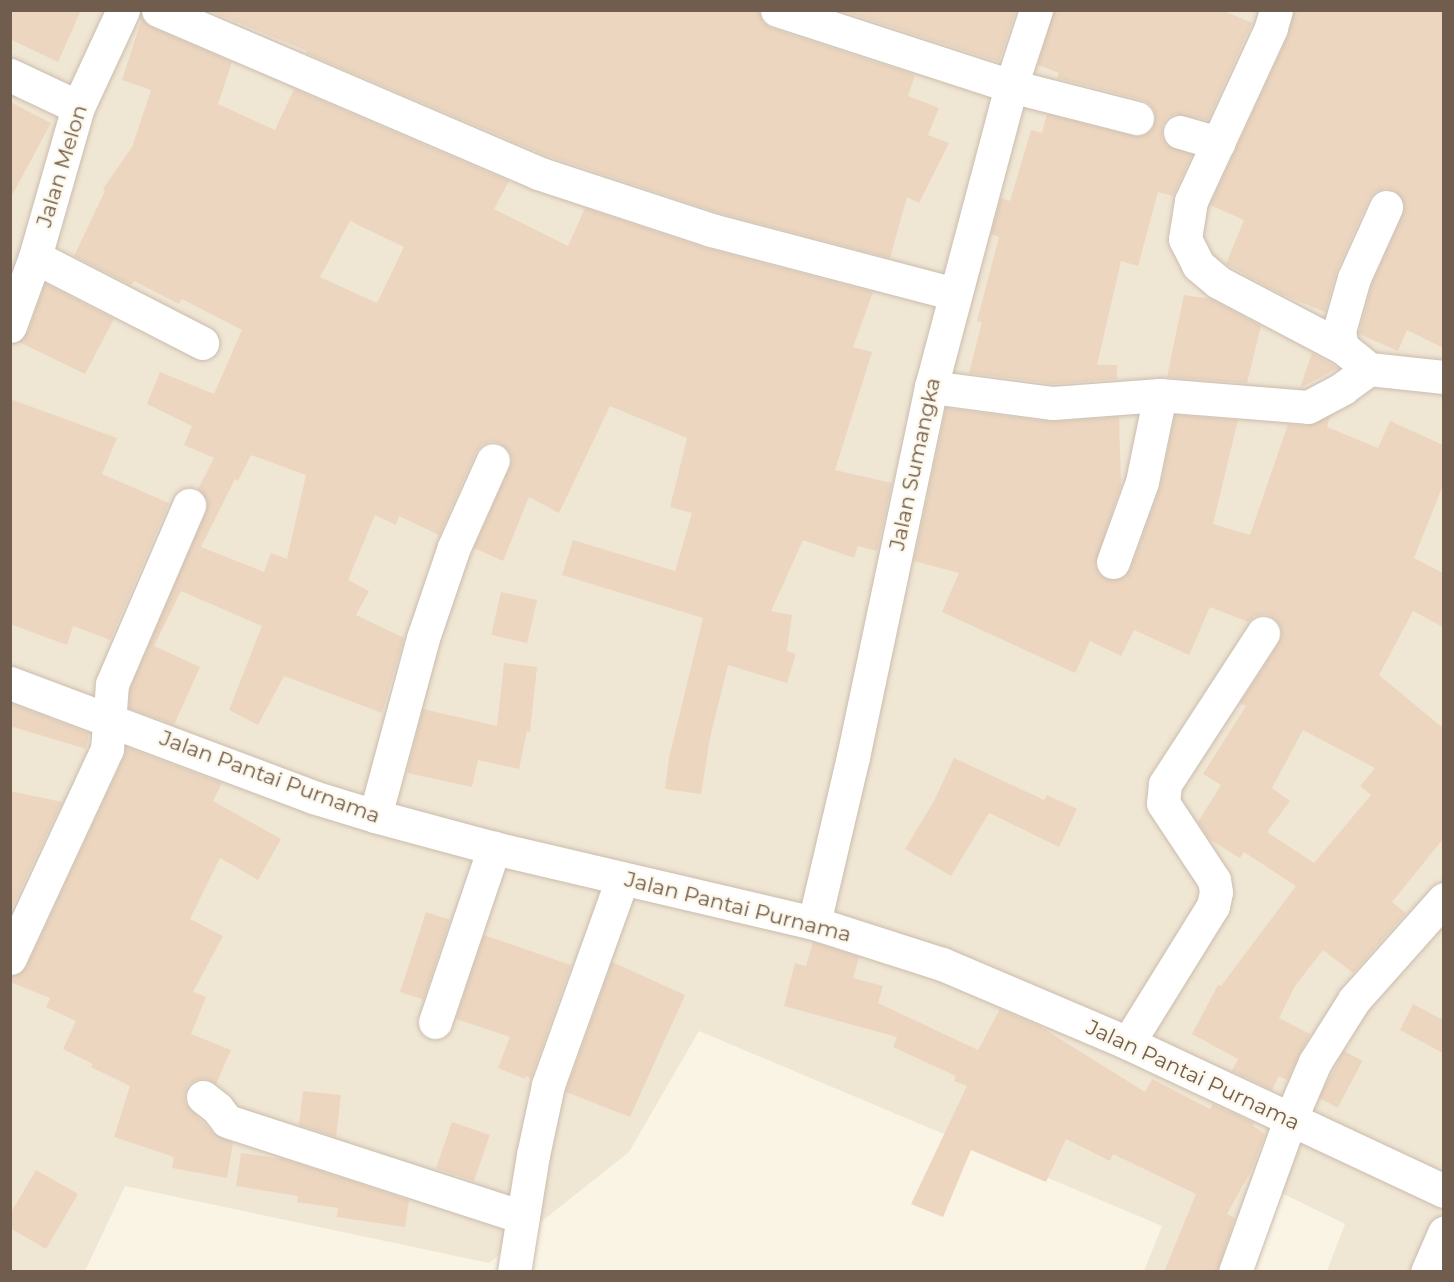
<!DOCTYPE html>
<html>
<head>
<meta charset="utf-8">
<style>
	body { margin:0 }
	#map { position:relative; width:1454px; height:1282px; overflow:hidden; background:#faf4e5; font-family:Montserrat,sans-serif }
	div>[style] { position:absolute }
	.residential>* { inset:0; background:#f0e6d4 }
	.building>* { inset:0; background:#ecd6c0; transform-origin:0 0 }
	.roads { filter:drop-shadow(0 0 2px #cabcad) drop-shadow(0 0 2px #cabcad) }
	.minor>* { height:33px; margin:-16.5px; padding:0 16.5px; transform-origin:16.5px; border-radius:16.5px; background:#fff }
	span { translate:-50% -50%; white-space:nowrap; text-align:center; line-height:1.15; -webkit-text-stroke:4.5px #fdf8eb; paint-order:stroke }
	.street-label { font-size:21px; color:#705d4d }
	.frame { position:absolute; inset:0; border:12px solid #705d4d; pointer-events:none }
</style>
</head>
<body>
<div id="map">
	<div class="residential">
		<i style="clip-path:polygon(10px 11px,1443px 11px,1443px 1271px,1327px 1271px,1345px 1224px,1253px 1179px,1221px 1271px,1144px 1271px,1162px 1226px,699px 1031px,629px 1152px,489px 1263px,125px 1186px,85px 1271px,11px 1271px)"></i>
	</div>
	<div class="building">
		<i style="clip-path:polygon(10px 10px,81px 10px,58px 62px,10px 39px)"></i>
		<i style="clip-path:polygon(207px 10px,759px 10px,763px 22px,771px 28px,915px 75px,908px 96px,939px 108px,928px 135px,949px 143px,919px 203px,907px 197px,890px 258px,716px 212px,545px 155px,306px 53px,307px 51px)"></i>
		<i style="clip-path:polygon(839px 10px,1016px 10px,999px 62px)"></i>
		<i style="clip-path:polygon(1054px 10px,1222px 10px,1252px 23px,1208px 120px,1176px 114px,1167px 118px,1162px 126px,1162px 137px,1167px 145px,1192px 155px,1173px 196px,1158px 192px,1138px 266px,1121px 261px,1097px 365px,1117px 365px,1117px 379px,1054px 384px,969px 373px,982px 322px,977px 321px,999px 237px,991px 234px,1001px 198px,1010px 201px,1031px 130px,1042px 133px,1047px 114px,1133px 136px,1142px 136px,1150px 131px,1155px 122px,1155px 112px,1150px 104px,1142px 100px,1057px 78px,1059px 73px,1038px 65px)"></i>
		<i style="clip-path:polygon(1294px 10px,1443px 10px,1443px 348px,1407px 330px,1398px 351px,1359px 334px,1372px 284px,1403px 214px,1405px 206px,1401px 197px,1393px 190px,1385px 188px,1376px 192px,1369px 199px,1337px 270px,1325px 312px,1281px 294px,1226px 264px,1244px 220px,1210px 205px,1288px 36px)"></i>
		<i style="clip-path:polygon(evenodd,142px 18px,151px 27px,232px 62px,218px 104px,275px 130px,294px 89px,509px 181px,494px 209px,568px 246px,585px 208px,705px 248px,873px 292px,853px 347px,872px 352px,835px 470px,892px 483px,877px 551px,858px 546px,854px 558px,803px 540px,771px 611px,792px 615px,787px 651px,796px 654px,787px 683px,728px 665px,710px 738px,701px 794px,665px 789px,669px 758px,703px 618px,562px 575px,573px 540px,675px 571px,692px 513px,670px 507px,687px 438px,610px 406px,559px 513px,529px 497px,503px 561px,474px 548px,510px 467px,512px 459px,508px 450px,500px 443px,491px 441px,482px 445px,476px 452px,439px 535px,399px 516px,396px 525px,375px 515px,348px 580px,369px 591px,356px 615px,404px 638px,382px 713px,284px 676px,258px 725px,229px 710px,262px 626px,181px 591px,154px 646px,200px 667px,174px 725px,129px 708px,130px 689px,206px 512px,207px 502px,198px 489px,214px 458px,184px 445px,192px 426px,147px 404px,160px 372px,214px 394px,242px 330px,182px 299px,179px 304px,134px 281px,131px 285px,74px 256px,105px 191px,103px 189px,132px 147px,151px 90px,122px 80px,142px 18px,350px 221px,404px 247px,377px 303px,320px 277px,350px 221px,142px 18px,251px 455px,306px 475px,287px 559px,271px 553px,264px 572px,201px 547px,235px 479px,238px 481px,251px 455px)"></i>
		<i style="clip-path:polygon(10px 102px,51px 123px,10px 199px)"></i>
		<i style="clip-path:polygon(45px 283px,114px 319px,85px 374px,19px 342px,28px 332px)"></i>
		<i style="clip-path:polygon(1184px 295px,1211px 299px,1261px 326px,1247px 383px,1167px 377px)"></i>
		<i style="clip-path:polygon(1312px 353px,1338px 368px,1300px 388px)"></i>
		<i style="clip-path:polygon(10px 399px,117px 438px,102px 474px,169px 503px,110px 640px,73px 626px,67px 645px,10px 624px)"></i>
		<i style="clip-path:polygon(evenodd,946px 408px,1051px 422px,1119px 417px,1121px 485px,1095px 565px,1099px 574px,1106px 579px,1116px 580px,1125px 577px,1131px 568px,1160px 488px,1175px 415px,1238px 420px,1213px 524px,1250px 535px,1288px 424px,1307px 426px,1330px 416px,1327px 427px,1378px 448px,1390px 421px,1443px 445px,1443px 485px,1414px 558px,1443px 573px,1443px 627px,1413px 611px,1379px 675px,1443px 728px,1443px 839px,1392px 902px,1406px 913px,1353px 973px,1323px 950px,1295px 986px,1279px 1018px,1310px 1034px,1287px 1080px,1279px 1076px,1272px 1090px,1232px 1071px,1238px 1059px,1192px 1034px,1218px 985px,1221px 986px,1296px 886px,1244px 852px,1240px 858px,1209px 839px,1198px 822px,1221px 785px,1203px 774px,1246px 706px,1240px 703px,1279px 643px,1282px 635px,1280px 625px,1274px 618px,1265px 614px,1255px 616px,1248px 622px,1210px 607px,1189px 655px,1134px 630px,1121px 656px,1090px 641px,1075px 673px,942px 612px,959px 573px,914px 561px,946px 408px,1303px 730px,1375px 768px,1360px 786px,1371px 795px,1314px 863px,1267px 832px,1290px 801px,1272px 788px,1303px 730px)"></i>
		<i style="left:501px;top:592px;width:37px;height:44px;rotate:13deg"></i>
		<i style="clip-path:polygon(504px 663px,537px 667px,530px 732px,527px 731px,519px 769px,478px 760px,472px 787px,407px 773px,423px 709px,497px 726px)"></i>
		<i style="clip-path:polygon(10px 703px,89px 733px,86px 749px,10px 726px)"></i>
		<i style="clip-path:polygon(126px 747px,222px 783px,213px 801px,281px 839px,258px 880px,220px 858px,190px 919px,223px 936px,193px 992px,206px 997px,191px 1034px,231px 1050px,216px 1084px,206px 1079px,196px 1080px,188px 1086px,185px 1094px,185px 1103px,213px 1133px,233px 1143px,227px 1178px,172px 1168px,174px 1157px,114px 1137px,130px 1086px,91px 1067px,93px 1064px,63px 1049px,76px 1021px,46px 1007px,50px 998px,10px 982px,10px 977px,20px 974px,27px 966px,124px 757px)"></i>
		<i style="clip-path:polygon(954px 758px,1044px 800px,1047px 795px,1077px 809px,1059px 847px,989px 813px,951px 876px,905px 849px,934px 801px)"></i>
		<i style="clip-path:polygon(10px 791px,62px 802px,10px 912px)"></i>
		<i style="left:426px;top:912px;width:25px;height:84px;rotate:18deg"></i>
		<i style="clip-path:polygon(484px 935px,571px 965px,531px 1078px,526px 1076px,525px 1079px,498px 1068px,510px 1037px,456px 1019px)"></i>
		<i style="clip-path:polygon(813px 942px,859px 957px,853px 978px,883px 986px,878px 1003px,978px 1050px,1000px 1009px,1041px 1027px,1145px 1092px,1152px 1079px,1210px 1109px,1213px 1104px,1254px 1123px,1253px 1126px,1265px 1134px,1252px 1169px,1227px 1214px,1235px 1218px,1217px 1272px,1164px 1272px,1196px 1194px,1113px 1154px,1110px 1161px,1066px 1139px,1046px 1182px,971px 1150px,943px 1217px,911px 1204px,967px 1086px,954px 1081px,956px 1076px,893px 1047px,897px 1037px,784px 1006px,795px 963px,806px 966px)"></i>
		<i style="clip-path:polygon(612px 962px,685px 995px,630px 1117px,566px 1092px)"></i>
		<i style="clip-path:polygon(1413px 1004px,1443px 1020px,1443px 1053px,1400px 1030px)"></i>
		<i style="left:1344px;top:1051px;width:21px;height:53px;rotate:28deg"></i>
		<i style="clip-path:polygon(303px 1091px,341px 1095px,336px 1137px,299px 1125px)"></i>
		<i style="left:452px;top:1122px;width:40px;height:49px;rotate:19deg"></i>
		<i style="clip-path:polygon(241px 1153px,284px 1159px,409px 1200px,405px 1227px,337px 1217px,338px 1208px,297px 1202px,298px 1196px,236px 1186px)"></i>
		<i style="clip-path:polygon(36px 1170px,78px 1194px,46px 1249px,10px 1228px,10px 1214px)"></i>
	</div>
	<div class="roads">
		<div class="minor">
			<i style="left:158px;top:10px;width:413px;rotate:23.2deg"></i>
			<i style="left:538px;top:173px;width:182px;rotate:18.2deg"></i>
			<i style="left:711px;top:230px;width:252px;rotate:14.7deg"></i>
			<i style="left:777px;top:10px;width:246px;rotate:18deg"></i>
			<i style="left:1011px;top:86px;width:130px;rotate:14.3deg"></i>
			<i style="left:1276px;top:10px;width:19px;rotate:106deg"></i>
			<i style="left:1271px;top:28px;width:191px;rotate:114.8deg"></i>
			<i style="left:1191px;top:201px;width:38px;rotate:99deg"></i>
			<i style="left:1185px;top:239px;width:29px;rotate:63deg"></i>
			<i style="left:1198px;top:265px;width:26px;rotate:40deg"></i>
			<i style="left:1218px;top:282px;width:140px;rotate:27.7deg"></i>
			<i style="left:1342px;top:347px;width:35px;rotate:39deg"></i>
			<i style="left:10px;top:75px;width:75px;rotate:25.2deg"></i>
			<i style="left:1180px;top:132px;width:40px;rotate:16deg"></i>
			<i style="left:35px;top:257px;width:188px;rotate:27.2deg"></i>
			<i style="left:10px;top:326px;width:73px;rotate:-70.1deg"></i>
			<i style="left:35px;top:257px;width:156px;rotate:-74deg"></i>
			<i style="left:78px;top:107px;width:107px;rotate:-65.1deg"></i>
			<i style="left:1342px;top:347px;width:16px;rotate:-101deg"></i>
			<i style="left:1339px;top:331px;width:55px;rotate:-74.2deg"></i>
			<i style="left:1354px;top:278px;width:78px;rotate:-65.7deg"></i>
			<i style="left:931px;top:387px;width:123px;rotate:7.5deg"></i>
			<i style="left:1053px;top:403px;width:107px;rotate:-4.3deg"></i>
			<i style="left:1160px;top:395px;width:148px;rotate:4.6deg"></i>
			<i style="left:1308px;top:407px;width:40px;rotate:-28deg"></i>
			<i style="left:1343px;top:388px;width:32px;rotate:-36deg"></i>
			<i style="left:1369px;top:369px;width:75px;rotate:6.1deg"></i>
			<i style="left:1113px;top:562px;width:85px;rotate:-70.1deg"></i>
			<i style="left:1142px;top:482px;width:89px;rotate:-78.3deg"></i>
			<i style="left:10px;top:683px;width:324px;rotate:20.6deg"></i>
			<i style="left:313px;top:797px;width:65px;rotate:17deg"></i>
			<i style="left:375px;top:816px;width:123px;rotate:15.1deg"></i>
			<i style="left:494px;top:848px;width:329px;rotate:13.2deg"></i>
			<i style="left:814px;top:923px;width:134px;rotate:17.8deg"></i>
			<i style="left:942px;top:964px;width:202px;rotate:23deg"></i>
			<i style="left:1128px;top:1043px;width:349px;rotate:25.1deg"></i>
			<i style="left:375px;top:816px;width:184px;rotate:-74.9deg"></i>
			<i style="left:423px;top:638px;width:96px;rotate:-71.2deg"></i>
			<i style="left:454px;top:547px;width:95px;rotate:-65.9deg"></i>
			<i style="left:814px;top:923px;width:171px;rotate:-76.8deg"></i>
			<i style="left:853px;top:757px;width:378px;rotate:-78.1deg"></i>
			<i style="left:931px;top:387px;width:311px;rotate:-75.1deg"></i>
			<i style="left:1011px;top:86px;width:80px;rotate:-71.8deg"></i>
			<i style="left:10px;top:958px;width:230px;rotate:-65.1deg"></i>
			<i style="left:107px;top:749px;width:65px;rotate:-85.6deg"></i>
			<i style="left:112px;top:684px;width:195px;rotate:-66.7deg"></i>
			<i style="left:435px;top:1022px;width:184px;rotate:-71.3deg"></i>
			<i style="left:1128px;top:1043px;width:161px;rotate:-58.2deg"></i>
			<i style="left:1213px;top:906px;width:14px;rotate:-78deg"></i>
			<i style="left:1216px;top:892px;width:12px;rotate:-99deg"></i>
			<i style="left:1214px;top:880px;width:92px;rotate:-123.5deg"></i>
			<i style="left:1163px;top:803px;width:19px;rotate:-84deg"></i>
			<i style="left:1165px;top:784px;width:180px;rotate:-57deg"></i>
			<i style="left:203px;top:1097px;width:18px;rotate:38deg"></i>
			<i style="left:217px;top:1108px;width:16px;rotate:52deg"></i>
			<i style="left:227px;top:1121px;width:311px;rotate:18deg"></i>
			<i style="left:514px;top:1272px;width:119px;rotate:-80.8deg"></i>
			<i style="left:533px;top:1155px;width:72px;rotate:-77.9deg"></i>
			<i style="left:548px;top:1085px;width:219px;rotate:-70.2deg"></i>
			<i style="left:1235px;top:1272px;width:162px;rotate:-70.1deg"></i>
			<i style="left:1290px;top:1120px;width:63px;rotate:-66.7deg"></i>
			<i style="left:1315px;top:1062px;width:73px;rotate:-57.8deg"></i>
			<i style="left:1354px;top:1000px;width:135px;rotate:-48.3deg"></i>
			<i style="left:1427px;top:1272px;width:43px;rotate:-66.4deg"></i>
		</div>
	</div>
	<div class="street-label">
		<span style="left:62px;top:166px;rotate:-73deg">Jalan Melon</span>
		<span style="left:915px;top:464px;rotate:-78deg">Jalan Sumangka</span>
		<span style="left:270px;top:777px;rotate:20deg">Jalan Pantai Purnama</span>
		<span style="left:738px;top:907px;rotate:14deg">Jalan Pantai Purnama</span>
		<span style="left:1193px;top:1075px;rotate:25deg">Jalan Pantai Purnama</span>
	</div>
	<div class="frame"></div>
</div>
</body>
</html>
